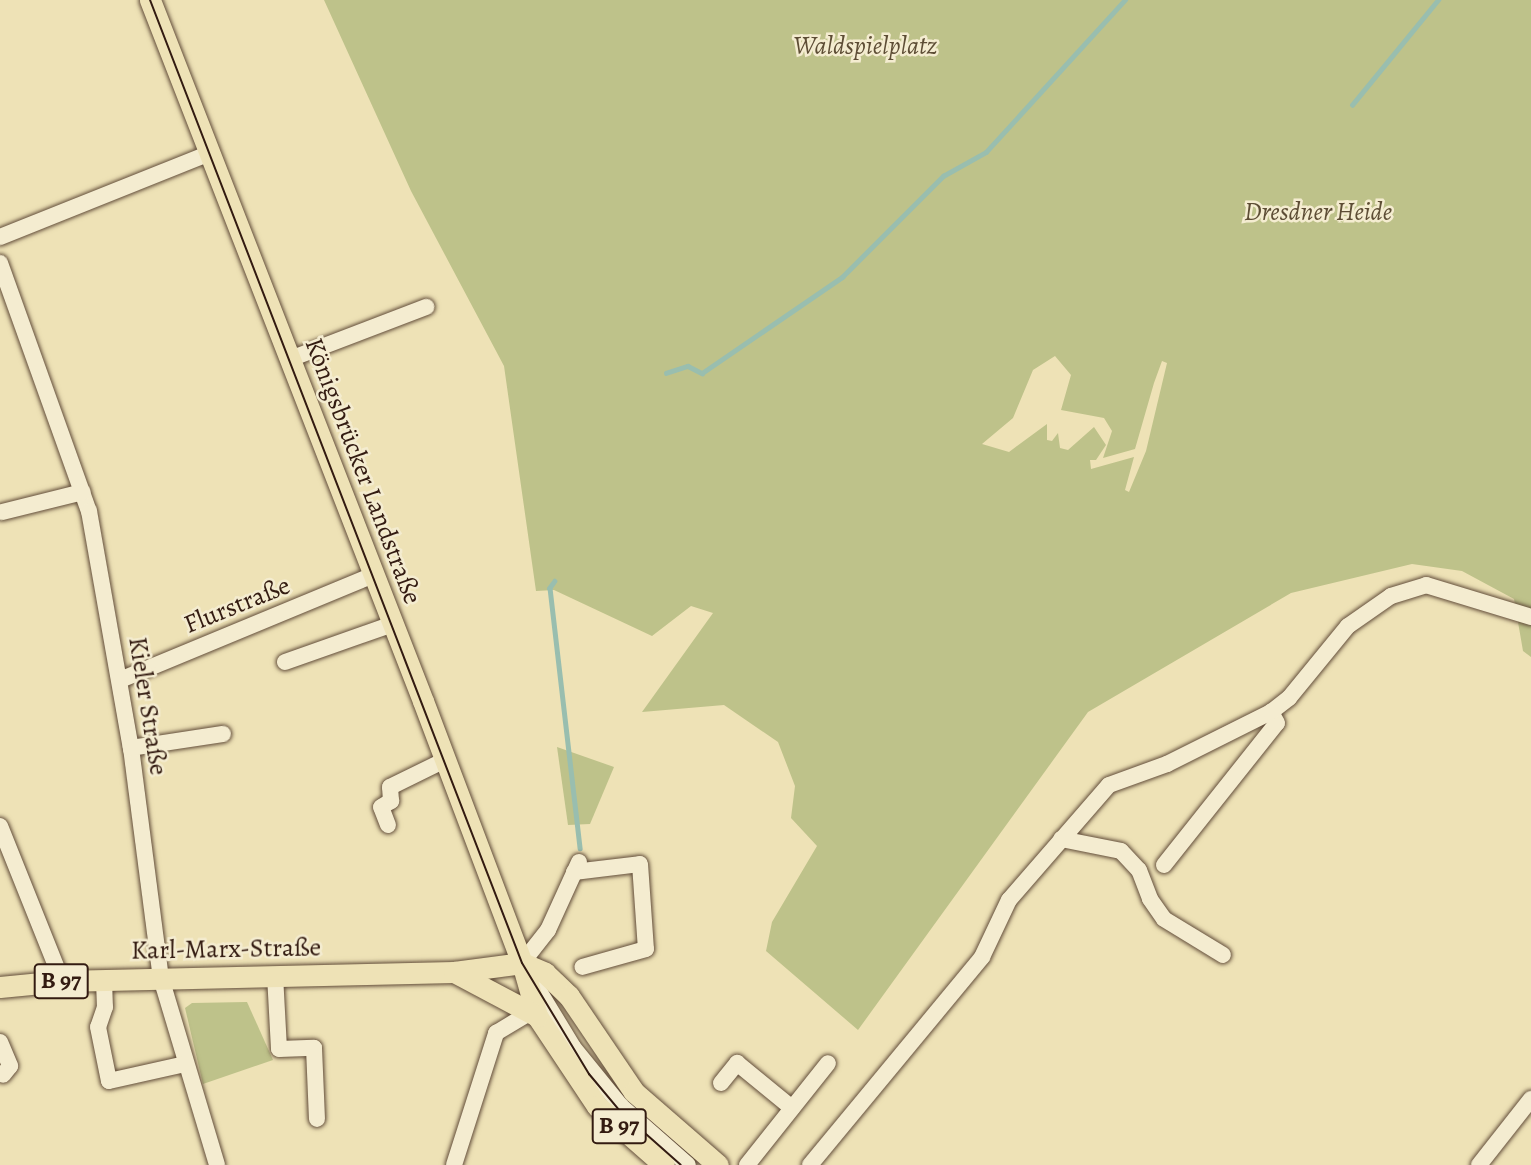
<!DOCTYPE html>
<html>
<head>
<meta charset="utf-8">
<style>
	body { margin:0 }
	#map { position:relative; width:1531px; height:1165px; overflow:hidden; background:#eee2b6; font-family:Alegreya,serif }
	div>[style] { position:absolute }
	.green>* { inset:0; background:#bec28a }
	.stream>* { height:4.5px; margin:-2.25px; padding:0 2.25px; transform-origin:2.25px; border-radius:2.25px; background:#99beaf }
	.roads { filter:drop-shadow(0 0 2px #624d3a) drop-shadow(0 0 2px #624d3a) }
	.minor>* { height:16px; margin:-8px; padding:0 8px; transform-origin:8px; border-radius:8px; background:#f4ecd0 }
	.major>* { height:21px; margin:-10.5px; padding:0 10.5px; transform-origin:10.5px; border-radius:10.5px; background:#eee2b6 }
	.tram>* { height:2px; margin:-1px; padding:0 1px; transform-origin:1px; border-radius:1px; background:#331b11 }
	span { translate:-50% -50%; white-space:nowrap; text-align:center; line-height:1.15; -webkit-text-stroke:5px #f4ecd0; paint-order:stroke }
	.shield-label span { padding:2px 5px; background:#f4ecd0; border:2px solid; border-radius:5px; -webkit-text-stroke-width:0 }
	.shield-label { font-size:24px; color:#331b11; font-weight:700 }
	.park-label { font-size:26px; color:#5d4d35; font-style:italic }
	.street-label { font-size:26px; color:#331b11 }
</style>
</head>
<body>
<div id="map">
	<div class="green">
		<i style="clip-path:polygon(evenodd,324px 0,1531px 0,1531px 657px,1523px 651px,1514px 599px,1462px 571px,1412px 564px,1291px 593px,1088px 712px,858px 1030px,766px 951px,772px 922px,817px 846px,791px 818px,795px 786px,778px 742px,724px 705px,642px 712px,713px 613px,691px 606px,652px 636px,554px 590px,536px 591px,504px 366px,411px 191px,324px 0,1055px 356px,1071px 375px,1061px 410px,1104px 418px,1112px 431px,1103px 458px,1135px 449px,1154px 383px,1162px 361px,1167px 363px,1146px 451px,1129px 492px,1125px 490px,1134px 457px,1091px 469px,1090px 460px,1096px 460px,1106px 445px,1094px 427px,1068px 450px,1060px 448px,1058px 433px,1052px 441px,1047px 440px,1047px 424px,1009px 452px,982px 444px,1013px 418px,1033px 370px,1055px 356px)"></i>
		<i style="clip-path:polygon(557px 747px,614px 767px,590px 824px,568px 825px)"></i>
		<i style="clip-path:polygon(247px 1002px,273px 1060px,203px 1084px,185px 1008px,192px 1003px)"></i>
	</div>
	<div class="stream">
		<i style="left:1352px;top:105px;width:136px;rotate:-50.7deg"></i>
		<i style="left:666px;top:373px;width:23px;rotate:-18deg"></i>
		<i style="left:688px;top:366px;width:16px;rotate:27deg"></i>
		<i style="left:702px;top:373px;width:170px;rotate:-34.4deg"></i>
		<i style="left:842px;top:277px;width:143px;rotate:-45deg"></i>
		<i style="left:943px;top:176px;width:49px;rotate:-29.2deg"></i>
		<i style="left:986px;top:152px;width:206px;rotate:-47.6deg"></i>
		<i style="left:555px;top:581px;width:9px;rotate:126deg"></i>
		<i style="left:550px;top:588px;width:262px;rotate:83.4deg"></i>
	</div>
	<div class="roads">
		<div class="minor">
			<i style="left:0;top:237px;width:226px;rotate:-21.8deg"></i>
			<i style="left:0;top:263px;width:263px;rotate:70.3deg"></i>
			<i style="left:89px;top:511px;width:241px;rotate:80deg"></i>
			<i style="left:131px;top:748px;width:232px;rotate:82.6deg"></i>
			<i style="left:161px;top:978px;width:195px;rotate:73.3deg"></i>
			<i style="left:290px;top:359px;width:146px;rotate:-20.9deg"></i>
			<i style="left:2px;top:512px;width:83px;rotate:-13.9deg"></i>
			<i style="left:285px;top:662px;width:114px;rotate:-19.4deg"></i>
			<i style="left:120px;top:680px;width:275px;rotate:-22.5deg"></i>
			<i style="left:131px;top:748px;width:93px;rotate:-8.7deg"></i>
			<i style="left:388px;top:825px;width:19px;rotate:-111deg"></i>
			<i style="left:381px;top:807px;width:12px;rotate:-31deg"></i>
			<i style="left:391px;top:801px;width:14px;rotate:-94deg"></i>
			<i style="left:390px;top:787px;width:61px;rotate:-26.1deg"></i>
			<i style="left:0;top:826px;width:167px;rotate:68.2deg"></i>
			<i style="left:1061px;top:839px;width:61px;rotate:11.3deg"></i>
			<i style="left:1121px;top:851px;width:26px;rotate:47deg"></i>
			<i style="left:1139px;top:870px;width:31px;rotate:69deg"></i>
			<i style="left:1150px;top:899px;width:24px;rotate:55deg"></i>
			<i style="left:1164px;top:919px;width:69px;rotate:31.4deg"></i>
			<i style="left:579px;top:862px;width:75px;rotate:114.5deg"></i>
			<i style="left:548px;top:930px;width:42px;rotate:128.2deg"></i>
			<i style="left:522px;top:963px;width:98px;rotate:58.7deg"></i>
			<i style="left:573px;top:1047px;width:76px;rotate:50.9deg"></i>
			<i style="left:621px;top:1106px;width:89px;rotate:41.4deg"></i>
			<i style="left:1164px;top:865px;width:181px;rotate:-51.5deg"></i>
			<i style="left:1277px;top:723px;width:13px;rotate:-119deg"></i>
			<i style="left:574px;top:872px;width:66px;rotate:-6.9deg"></i>
			<i style="left:640px;top:864px;width:85px;rotate:86deg"></i>
			<i style="left:646px;top:949px;width:66px;rotate:164.3deg"></i>
			<i style="left:275px;top:975px;width:74px;rotate:86.9deg"></i>
			<i style="left:279px;top:1049px;width:35px;rotate:-2deg"></i>
			<i style="left:314px;top:1048px;width:71px;rotate:87.6deg"></i>
			<i style="left:104px;top:980px;width:27px;rotate:88deg"></i>
			<i style="left:105px;top:1007px;width:21px;rotate:109deg"></i>
			<i style="left:98px;top:1027px;width:55px;rotate:78.5deg"></i>
			<i style="left:109px;top:1081px;width:78px;rotate:-12.6deg"></i>
			<i style="left:0;top:1042px;width:26px;rotate:67deg"></i>
			<i style="left:10px;top:1066px;width:11px;rotate:128deg"></i>
			<i style="left:721px;top:1083px;width:26px;rotate:-51deg"></i>
			<i style="left:737px;top:1063px;width:71px;rotate:39.3deg"></i>
			<i style="left:454px;top:1165px;width:139px;rotate:-72.3deg"></i>
			<i style="left:496px;top:1033px;width:37px;rotate:-31deg"></i>
			<i style="left:747px;top:1165px;width:130px;rotate:-51.5deg"></i>
			<i style="left:810px;top:1165px;width:270px;rotate:-50.4deg"></i>
			<i style="left:982px;top:957px;width:63px;rotate:-64.7deg"></i>
			<i style="left:1009px;top:900px;width:152px;rotate:-49deg"></i>
			<i style="left:1109px;top:785px;width:62px;rotate:-19.9deg"></i>
			<i style="left:1167px;top:764px;width:116px;rotate:-26.6deg"></i>
			<i style="left:1271px;top:712px;width:23px;rotate:-38deg"></i>
			<i style="left:1289px;top:698px;width:93px;rotate:-50.7deg"></i>
			<i style="left:1348px;top:626px;width:52px;rotate:-34.9deg"></i>
			<i style="left:1391px;top:596px;width:37px;rotate:-17deg"></i>
			<i style="left:1426px;top:585px;width:110px;rotate:16.9deg"></i>
			<i style="left:1479px;top:1165px;width:84px;rotate:-51.8deg"></i>
		</div>
		<div class="major">
			<i style="left:150px;top:0;width:752px;rotate:68.72deg"></i>
			<i style="left:423px;top:701px;width:280px;rotate:69.3deg"></i>
			<i style="left:522px;top:963px;width:55px;rotate:74.2deg"></i>
			<i style="left:537px;top:1016px;width:108px;rotate:56.3deg"></i>
			<i style="left:597px;top:1106px;width:89px;rotate:41.4deg"></i>
			<i style="left:454px;top:972px;width:94px;rotate:27.9deg"></i>
			<i style="left:0;top:987px;width:62px;rotate:-5.5deg"></i>
			<i style="left:62px;top:981px;width:392px;rotate:-1.3deg"></i>
			<i style="left:454px;top:972px;width:69px;rotate:-7.5deg"></i>
			<i style="left:522px;top:963px;width:25px;rotate:23deg"></i>
			<i style="left:545px;top:973px;width:33px;rotate:44deg"></i>
			<i style="left:569px;top:996px;width:116px;rotate:55.9deg"></i>
			<i style="left:634px;top:1092px;width:111px;rotate:41deg"></i>
		</div>
	</div>
	<div class="tram">
		<i style="left:150px;top:0;width:1032px;rotate:68.88deg"></i>
		<i style="left:522px;top:963px;width:130px;rotate:58.9deg"></i>
		<i style="left:589px;top:1074px;width:48px;rotate:50deg"></i>
		<i style="left:620px;top:1111px;width:81px;rotate:41.5deg"></i>
	</div>
	<div class="shield-label">
		<span style="left:61px;top:981px">B 97</span>
		<span style="left:619px;top:1126px">B 97</span>
	</div>
	<div class="park-label">
		<span style="left:865px;top:46px">Waldspielplatz</span>
		<span style="left:1318px;top:212px">Dresdner Heide</span>
	</div>
	<div class="street-label">
		<span style="left:363px;top:471px;rotate:69deg">Königsbrücker Landstraße</span>
		<span style="left:237px;top:605px;rotate:-22deg">Flurstraße</span>
		<span style="left:148px;top:706px;rotate:81deg">Kieler Straße</span>
		<span style="left:226px;top:949px;rotate:-1deg">Karl-Marx-Straße</span>
	</div>
</div>
</body>
</html>
